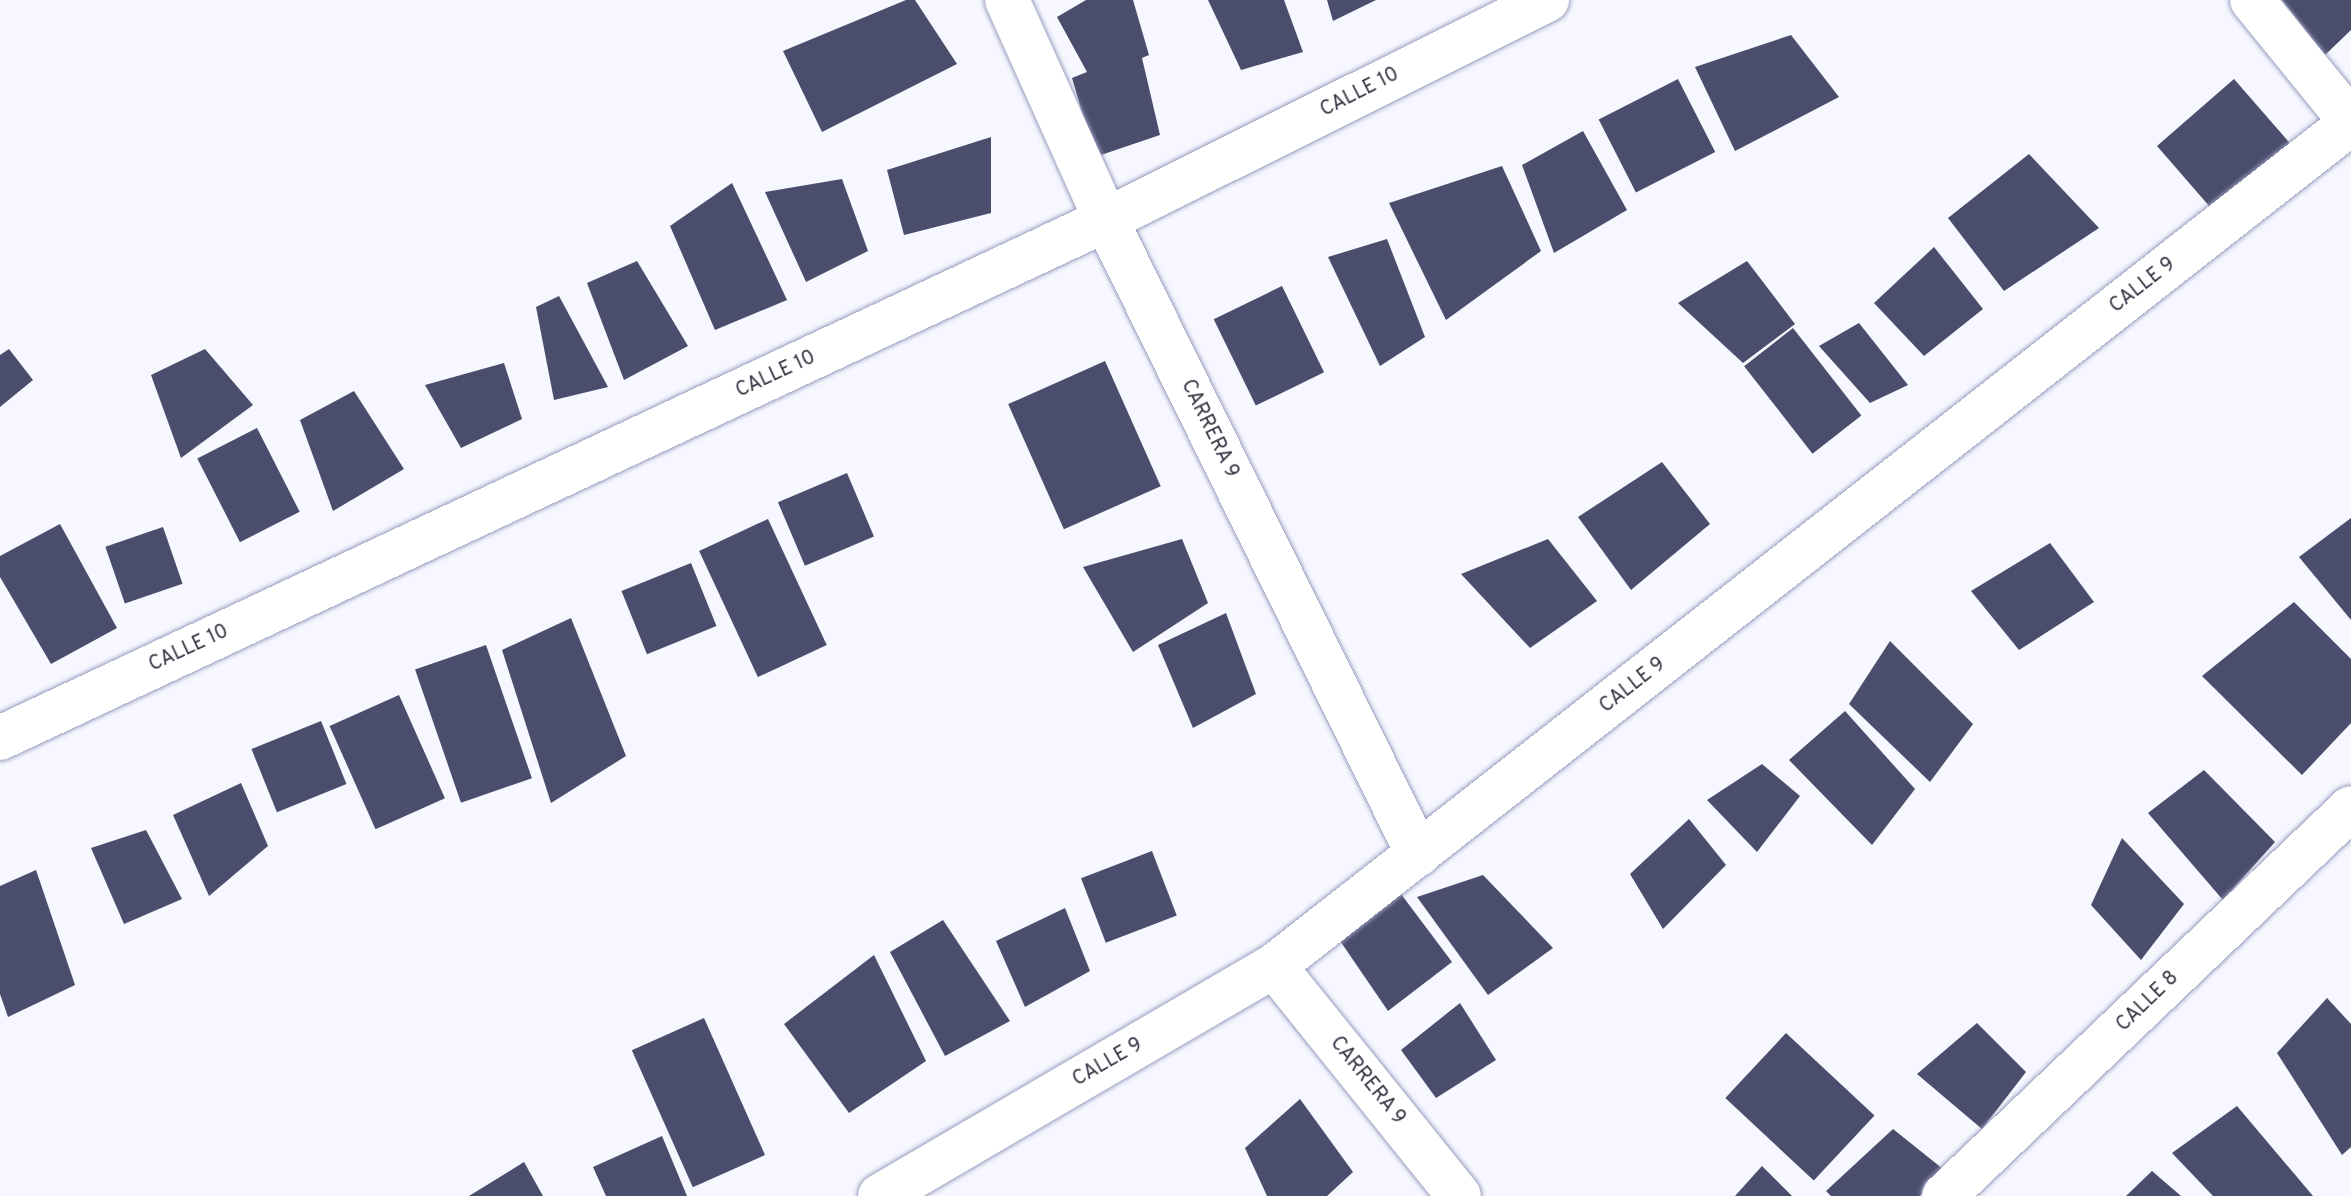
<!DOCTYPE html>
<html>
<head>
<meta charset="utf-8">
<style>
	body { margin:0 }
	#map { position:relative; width:2351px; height:1196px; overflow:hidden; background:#f6f7ff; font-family:Overpass,sans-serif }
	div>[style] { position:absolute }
	.building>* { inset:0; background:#4a4d6b; transform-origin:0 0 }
	.roads { filter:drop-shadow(0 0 2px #999dbe) drop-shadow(0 0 2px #999dbe) }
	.street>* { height:44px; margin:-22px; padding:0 22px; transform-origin:22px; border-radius:22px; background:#fff }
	span { translate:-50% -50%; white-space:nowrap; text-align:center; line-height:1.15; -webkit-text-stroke:8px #fff; paint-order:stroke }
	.street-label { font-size:20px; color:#343543 }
</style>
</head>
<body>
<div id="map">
	<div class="building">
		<i style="clip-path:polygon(906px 0,915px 0,957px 64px,822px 132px,783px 51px)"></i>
		<i style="clip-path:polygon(1086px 0,1133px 0,1149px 55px,1142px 58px,1160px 135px,1095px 157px,1072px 78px,1087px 72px,1057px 17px)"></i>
		<i style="clip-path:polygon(1208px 0,1284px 0,1303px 52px,1241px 70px)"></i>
		<i style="clip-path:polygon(1327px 0,1376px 0,1333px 21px)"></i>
		<i style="clip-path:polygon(2282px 0,2351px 0,2351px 30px,2325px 55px)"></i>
		<i style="clip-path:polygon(1791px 35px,1839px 97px,1735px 151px,1695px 67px)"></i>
		<i style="left:1678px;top:79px;width:82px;height:89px;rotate:63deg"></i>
		<i style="left:2234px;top:79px;width:101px;height:102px;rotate:49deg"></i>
		<i style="clip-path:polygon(1583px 131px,1627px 210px,1554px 253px,1522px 165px)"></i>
		<i style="clip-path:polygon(991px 137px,991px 213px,904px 235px,887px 170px)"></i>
		<i style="clip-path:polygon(2029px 154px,2099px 228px,2004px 291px,1948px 218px)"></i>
		<i style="clip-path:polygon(1502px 166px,1541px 251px,1446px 320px,1389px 203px)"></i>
		<i style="clip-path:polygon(842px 179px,868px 251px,806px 282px,765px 192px)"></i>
		<i style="clip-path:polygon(732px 183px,787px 300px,715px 330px,670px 226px)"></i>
		<i style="clip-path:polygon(1387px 239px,1425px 337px,1380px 366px,1328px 257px)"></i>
		<i style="clip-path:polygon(1934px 247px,1983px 309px,1924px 356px,1874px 303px)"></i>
		<i style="clip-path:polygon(637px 261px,688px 346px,624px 380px,587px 283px)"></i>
		<i style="clip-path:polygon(1747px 261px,1795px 324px,1743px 363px,1678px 303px)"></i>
		<i style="left:1282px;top:286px;width:96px;height:76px;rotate:64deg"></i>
		<i style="clip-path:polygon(559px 296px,608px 387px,554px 400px,536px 307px)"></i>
		<i style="clip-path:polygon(1859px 323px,1908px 385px,1870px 403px,1819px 346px)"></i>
		<i style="left:1793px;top:328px;width:111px;height:62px;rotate:52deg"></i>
		<i style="clip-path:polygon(9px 349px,33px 380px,0 407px,0 355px)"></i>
		<i style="clip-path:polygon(205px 349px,253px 405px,181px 458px,151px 375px)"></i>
		<i style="left:1105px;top:361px;width:137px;height:106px;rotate:66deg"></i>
		<i style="clip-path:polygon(504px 363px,522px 419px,461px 448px,425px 385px)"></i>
		<i style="clip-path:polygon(354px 391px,404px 469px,333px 511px,300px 420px)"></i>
		<i style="left:257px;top:428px;width:94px;height:67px;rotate:63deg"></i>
		<i style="clip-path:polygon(1662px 462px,1710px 524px,1631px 590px,1578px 517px)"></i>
		<i style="left:847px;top:473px;width:69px;height:75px;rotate:67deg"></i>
		<i style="clip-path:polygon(2351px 518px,2351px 620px,2299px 557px)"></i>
		<i style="left:768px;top:519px;width:139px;height:76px;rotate:65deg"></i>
		<i style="clip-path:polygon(60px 524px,117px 628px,51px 664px,0 577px,0 556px)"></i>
		<i style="left:163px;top:527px;width:60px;height:61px;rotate:71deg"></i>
		<i style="clip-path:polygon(1182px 539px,1208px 603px,1133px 652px,1083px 567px)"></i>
		<i style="clip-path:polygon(1548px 539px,1597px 601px,1530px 648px,1461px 574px)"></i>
		<i style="clip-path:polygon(2050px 543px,2094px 602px,2019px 650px,1971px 591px)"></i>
		<i style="left:691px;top:563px;width:68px;height:75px;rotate:68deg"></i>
		<i style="clip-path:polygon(2294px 602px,2351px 659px,2351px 723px,2302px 775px,2202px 676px)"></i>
		<i style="clip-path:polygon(1226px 613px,1256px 694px,1193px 728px,1158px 645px)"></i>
		<i style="clip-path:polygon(571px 618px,626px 756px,551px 803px,502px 650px)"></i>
		<i style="clip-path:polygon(1890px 641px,1973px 724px,1930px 782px,1849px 704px)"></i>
		<i style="left:486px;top:645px;width:141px;height:75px;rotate:71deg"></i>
		<i style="left:399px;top:695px;width:113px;height:76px;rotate:66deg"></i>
		<i style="clip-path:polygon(1845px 711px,1915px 789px,1872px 845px,1789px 760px)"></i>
		<i style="left:321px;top:721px;width:68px;height:75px;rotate:68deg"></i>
		<i style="clip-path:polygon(1762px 764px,1800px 796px,1757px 852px,1707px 800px)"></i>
		<i style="clip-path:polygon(2204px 770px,2275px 842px,2223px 900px,2148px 813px)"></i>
		<i style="clip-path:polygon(241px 783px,268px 846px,209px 896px,173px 815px)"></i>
		<i style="clip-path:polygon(1689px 819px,1726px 865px,1663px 929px,1630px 874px)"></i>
		<i style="clip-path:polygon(146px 830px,182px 899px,124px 924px,91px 848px)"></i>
		<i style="clip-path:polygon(2122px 838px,2184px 904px,2141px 960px,2091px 905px)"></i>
		<i style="left:1152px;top:851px;width:69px;height:76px;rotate:69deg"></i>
		<i style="clip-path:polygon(36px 870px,75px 985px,8px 1017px,0 994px,0 886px)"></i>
		<i style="clip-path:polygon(1483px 875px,1553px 948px,1488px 995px,1417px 897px)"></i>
		<i style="clip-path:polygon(1401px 894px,1452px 962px,1388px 1011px,1334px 932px)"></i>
		<i style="clip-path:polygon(1065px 908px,1090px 971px,1025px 1007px,996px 941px)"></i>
		<i style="clip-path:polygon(943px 920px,1010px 1021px,945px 1056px,890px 952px)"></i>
		<i style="clip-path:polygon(874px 955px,926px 1061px,849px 1113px,784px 1024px)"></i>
		<i style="clip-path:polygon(2327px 998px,2351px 1024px,2351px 1147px,2342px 1155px,2277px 1053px)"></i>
		<i style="clip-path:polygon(1460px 1003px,1496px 1060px,1436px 1098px,1401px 1050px)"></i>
		<i style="left:704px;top:1018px;width:150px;height:79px;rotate:66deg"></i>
		<i style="clip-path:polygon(1977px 1023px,2026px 1072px,1982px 1129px,1917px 1074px)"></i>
		<i style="left:1786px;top:1033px;width:121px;height:89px;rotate:43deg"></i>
		<i style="clip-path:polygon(1300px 1099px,1353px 1172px,1327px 1196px,1267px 1196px,1245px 1148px)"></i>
		<i style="clip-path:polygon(2237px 1106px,2313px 1196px,2213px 1196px,2172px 1153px)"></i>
		<i style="clip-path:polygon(1893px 1129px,1943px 1169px,1920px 1196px,1831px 1196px,1826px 1191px)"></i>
		<i style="clip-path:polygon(662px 1136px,687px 1196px,606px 1196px,593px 1167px)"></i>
		<i style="clip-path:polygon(524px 1162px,543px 1196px,469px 1196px)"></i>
		<i style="clip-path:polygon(1762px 1166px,1792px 1196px,1735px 1196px)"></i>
		<i style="clip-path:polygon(2152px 1171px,2181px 1196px,2126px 1196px)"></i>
	</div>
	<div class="roads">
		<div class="street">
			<i style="left:1007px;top:0;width:241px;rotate:65.8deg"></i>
			<i style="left:1106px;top:220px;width:707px;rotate:63.8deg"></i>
			<i style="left:2252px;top:0;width:157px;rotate:50.9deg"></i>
			<i style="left:0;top:738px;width:1221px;rotate:-25.1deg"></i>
			<i style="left:1106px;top:220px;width:493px;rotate:-26.5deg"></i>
			<i style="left:1274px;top:966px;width:295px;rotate:51.2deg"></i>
			<i style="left:880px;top:1196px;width:456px;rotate:-30.3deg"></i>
			<i style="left:1274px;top:966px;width:1368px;rotate:-38.05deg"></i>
			<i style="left:1944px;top:1196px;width:562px;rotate:-43.63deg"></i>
		</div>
	</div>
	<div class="street-label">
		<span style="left:1360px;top:93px;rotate:-27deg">CALLE 10</span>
		<span style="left:2143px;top:286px;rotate:-38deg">CALLE 9</span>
		<span style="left:776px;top:375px;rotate:-25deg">CALLE 10</span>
		<span style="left:1209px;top:429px;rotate:64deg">CARRERA 9</span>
		<span style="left:189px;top:649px;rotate:-25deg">CALLE 10</span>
		<span style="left:1633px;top:686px;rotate:-38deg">CALLE 9</span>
		<span style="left:2148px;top:1002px;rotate:-44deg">CALLE 8</span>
		<span style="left:1108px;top:1063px;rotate:-30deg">CALLE 9</span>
		<span style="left:1367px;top:1081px;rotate:51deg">CARRERA 9</span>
	</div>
</div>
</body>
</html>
